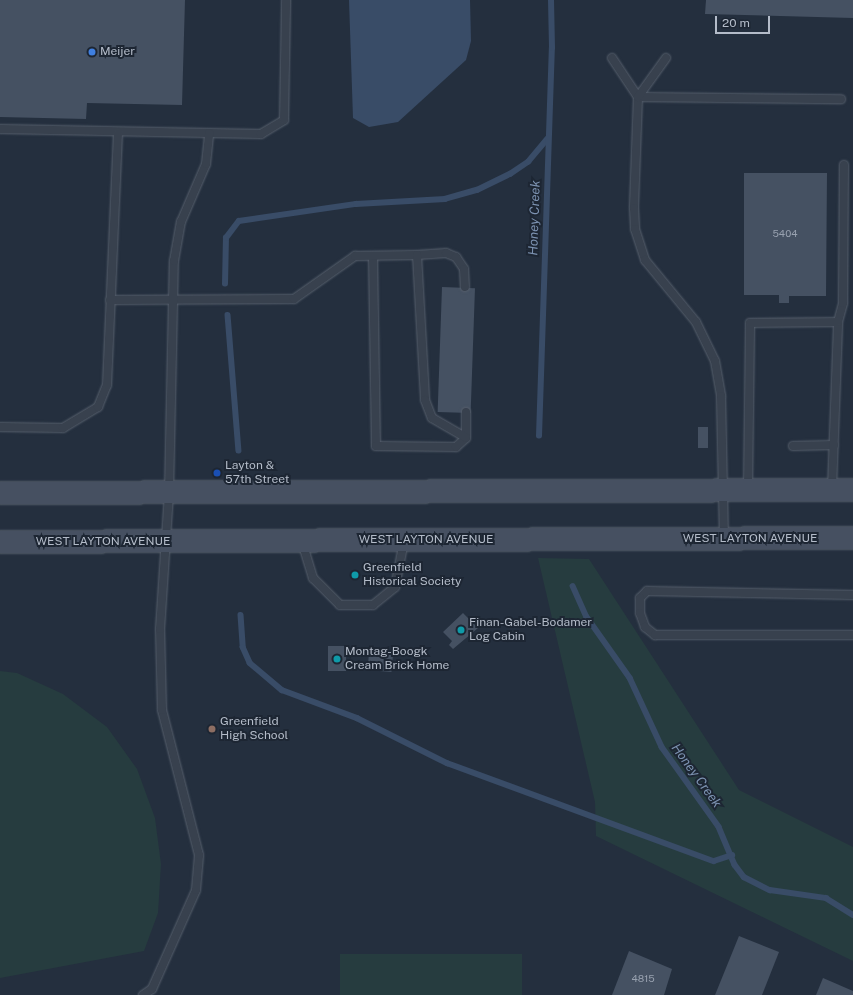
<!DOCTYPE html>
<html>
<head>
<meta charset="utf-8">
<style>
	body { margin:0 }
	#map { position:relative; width:853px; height:995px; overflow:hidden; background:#242f3e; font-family:"Public Sans",sans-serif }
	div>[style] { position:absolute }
	.green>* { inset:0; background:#263c3f; transform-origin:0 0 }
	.water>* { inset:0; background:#394c67 }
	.stream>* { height:5.5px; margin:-2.75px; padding:0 2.75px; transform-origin:2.75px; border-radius:2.75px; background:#394c67 }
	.building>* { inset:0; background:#455162; transform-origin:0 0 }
	.roads { filter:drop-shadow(0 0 1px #565f6c) drop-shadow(0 0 1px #565f6c) }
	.lane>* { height:8px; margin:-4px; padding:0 4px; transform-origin:4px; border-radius:4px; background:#38414e }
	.secondary>* { height:22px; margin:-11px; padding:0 11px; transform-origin:11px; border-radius:11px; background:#465061 }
	.dots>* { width:11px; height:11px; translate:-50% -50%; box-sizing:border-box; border:2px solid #1d2633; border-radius:50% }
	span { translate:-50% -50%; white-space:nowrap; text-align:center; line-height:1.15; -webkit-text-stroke:4px #1d2633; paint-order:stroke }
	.number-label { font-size:10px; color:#98a1af }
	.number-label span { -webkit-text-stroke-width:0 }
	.poi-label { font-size:12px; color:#b4bcc9 }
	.left { translate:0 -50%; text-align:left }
	.street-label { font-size:12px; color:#b4bcc9 }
	.water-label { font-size:13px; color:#7c92b1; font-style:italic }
	.scale { position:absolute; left:715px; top:16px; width:55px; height:18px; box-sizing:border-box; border:2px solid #b4bcc9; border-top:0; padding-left:5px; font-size:12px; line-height:14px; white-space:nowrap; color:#b4bcc9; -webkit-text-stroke:3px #1d2633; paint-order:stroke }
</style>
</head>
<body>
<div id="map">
	<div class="green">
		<i style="clip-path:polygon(538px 558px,589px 559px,739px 790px,853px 847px,853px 961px,596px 836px,595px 802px)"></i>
		<i style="clip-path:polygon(0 671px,17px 673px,63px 694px,107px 727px,137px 769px,155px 818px,161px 864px,158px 913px,144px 951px,0 978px)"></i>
		<i style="left:340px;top:954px;width:182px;height:41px"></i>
	</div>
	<div class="water">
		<i style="clip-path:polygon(349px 0,470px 0,471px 41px,466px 60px,398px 122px,369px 127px,353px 118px)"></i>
	</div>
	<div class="stream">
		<i style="left:225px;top:284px;width:46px;rotate:-88.8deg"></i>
		<i style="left:226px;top:238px;width:21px;rotate:-53deg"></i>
		<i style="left:239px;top:221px;width:118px;rotate:-8.3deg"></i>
		<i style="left:356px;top:204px;width:89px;rotate:-3.2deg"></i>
		<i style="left:445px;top:199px;width:33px;rotate:-16deg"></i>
		<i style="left:477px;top:190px;width:37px;rotate:-26deg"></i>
		<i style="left:510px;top:174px;width:22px;rotate:-34deg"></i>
		<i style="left:528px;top:162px;width:30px;rotate:-50deg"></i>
		<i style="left:228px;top:315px;width:136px;rotate:85.4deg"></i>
		<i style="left:539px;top:436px;width:388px;rotate:-88.1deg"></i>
		<i style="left:552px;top:48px;width:48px;rotate:-91.2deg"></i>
		<i style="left:573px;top:586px;width:34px;rotate:66deg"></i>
		<i style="left:587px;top:617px;width:75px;rotate:54.8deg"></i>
		<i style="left:630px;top:678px;width:76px;rotate:65.1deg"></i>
		<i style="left:662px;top:747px;width:98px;rotate:54.5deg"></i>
		<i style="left:719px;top:827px;width:41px;rotate:67.2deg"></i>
		<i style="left:735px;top:865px;width:15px;rotate:53deg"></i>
		<i style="left:744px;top:877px;width:29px;rotate:27deg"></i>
		<i style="left:770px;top:890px;width:57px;rotate:8.1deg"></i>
		<i style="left:826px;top:898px;width:32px;rotate:32deg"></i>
		<i style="left:241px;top:615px;width:32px;rotate:86deg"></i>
		<i style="left:243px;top:647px;width:17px;rotate:66deg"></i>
		<i style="left:250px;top:663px;width:42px;rotate:40.2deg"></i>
		<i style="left:282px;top:690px;width:80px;rotate:20.5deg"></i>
		<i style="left:357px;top:718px;width:101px;rotate:26.6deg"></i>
		<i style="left:447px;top:763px;width:284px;rotate:20.2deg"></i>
		<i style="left:714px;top:861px;width:19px;rotate:-18deg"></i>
	</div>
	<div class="building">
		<i style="clip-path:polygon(0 0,185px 0,182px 105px,87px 103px,86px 119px,0 117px)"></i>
		<i style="clip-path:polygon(706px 0,853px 0,853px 18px,705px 14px)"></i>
		<i style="clip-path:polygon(744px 173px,827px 173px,826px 296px,789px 296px,789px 303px,779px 303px,779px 295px,744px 295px)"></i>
		<i style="left:442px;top:287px;width:33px;height:125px;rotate:2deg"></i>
		<i style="left:698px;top:427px;width:10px;height:21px"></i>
		<i style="clip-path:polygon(463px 613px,478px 628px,453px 649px,449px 645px,452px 641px,443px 632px)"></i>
		<i style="left:328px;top:646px;width:18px;height:25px"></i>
		<i style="left:369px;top:653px;width:24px;height:17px;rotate:5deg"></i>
		<i style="clip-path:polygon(739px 936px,779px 952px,762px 995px,715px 995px)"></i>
		<i style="clip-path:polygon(629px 951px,672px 969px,664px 995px,612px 995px)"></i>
		<i style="clip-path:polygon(823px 978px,853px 991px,853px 995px,816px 995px)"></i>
	</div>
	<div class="roads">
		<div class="lane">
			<i style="left:612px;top:58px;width:47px;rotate:56.3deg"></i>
			<i style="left:638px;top:97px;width:111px;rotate:92.1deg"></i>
			<i style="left:634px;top:208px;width:21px;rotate:87deg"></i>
			<i style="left:635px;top:229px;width:33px;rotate:72deg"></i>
			<i style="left:645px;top:260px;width:80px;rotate:50.6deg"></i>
			<i style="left:696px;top:322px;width:43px;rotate:64deg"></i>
			<i style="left:715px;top:361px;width:36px;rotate:80deg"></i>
			<i style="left:721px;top:396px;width:142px;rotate:88.8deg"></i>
			<i style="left:638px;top:97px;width:203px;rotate:0.6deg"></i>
			<i style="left:638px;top:97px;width:48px;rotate:-54.3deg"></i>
			<i style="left:0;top:129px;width:261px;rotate:1.1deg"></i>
			<i style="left:261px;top:134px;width:27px;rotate:-31deg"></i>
			<i style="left:284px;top:120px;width:120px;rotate:-89deg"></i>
			<i style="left:417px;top:255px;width:29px;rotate:-4deg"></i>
			<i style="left:446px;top:253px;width:11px;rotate:22deg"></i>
			<i style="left:456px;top:257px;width:14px;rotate:56deg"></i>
			<i style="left:464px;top:269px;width:18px;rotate:87deg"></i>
			<i style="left:373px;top:256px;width:190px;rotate:89.1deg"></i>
			<i style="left:376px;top:446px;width:80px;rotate:0.7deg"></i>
			<i style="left:456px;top:447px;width:13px;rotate:-42deg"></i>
			<i style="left:466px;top:438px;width:26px;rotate:-90deg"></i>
			<i style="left:110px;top:300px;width:184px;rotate:-0.3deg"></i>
			<i style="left:294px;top:299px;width:75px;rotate:-35.2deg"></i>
			<i style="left:355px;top:256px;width:62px;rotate:-0.9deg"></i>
			<i style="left:417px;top:255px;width:145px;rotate:86.8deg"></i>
			<i style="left:425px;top:400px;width:19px;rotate:69deg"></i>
			<i style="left:432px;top:418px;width:39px;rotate:30deg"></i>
			<i style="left:0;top:427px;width:63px;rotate:0.9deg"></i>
			<i style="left:63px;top:428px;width:41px;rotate:-31deg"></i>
			<i style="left:98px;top:407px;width:24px;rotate:-68deg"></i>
			<i style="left:107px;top:385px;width:253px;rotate:-87.5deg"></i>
			<i style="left:793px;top:446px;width:41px;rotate:-1.4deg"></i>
			<i style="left:832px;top:489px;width:167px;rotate:-87.9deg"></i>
			<i style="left:838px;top:322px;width:20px;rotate:-75deg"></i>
			<i style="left:843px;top:303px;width:138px;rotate:-89.6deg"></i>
			<i style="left:748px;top:490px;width:167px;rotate:-89.3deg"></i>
			<i style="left:750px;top:323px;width:88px;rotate:-0.7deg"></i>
			<i style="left:302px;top:542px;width:38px;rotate:73deg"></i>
			<i style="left:313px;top:578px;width:38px;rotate:45deg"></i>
			<i style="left:340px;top:605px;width:33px"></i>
			<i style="left:373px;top:605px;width:28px;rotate:-39deg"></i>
			<i style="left:395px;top:587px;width:47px;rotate:-78.9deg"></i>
			<i style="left:853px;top:595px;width:206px;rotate:-178.9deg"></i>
			<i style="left:647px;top:591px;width:10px;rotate:135deg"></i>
			<i style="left:640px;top:598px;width:15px;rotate:90deg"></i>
			<i style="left:640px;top:613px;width:15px;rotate:70deg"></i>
			<i style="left:645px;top:627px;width:13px;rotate:39deg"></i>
			<i style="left:655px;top:635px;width:198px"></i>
			<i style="left:143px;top:995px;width:11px;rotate:-34deg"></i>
			<i style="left:152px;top:989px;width:108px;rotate:-66deg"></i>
			<i style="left:196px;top:890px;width:35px;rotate:-85deg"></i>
			<i style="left:199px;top:855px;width:150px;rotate:-104.3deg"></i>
			<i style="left:162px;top:710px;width:81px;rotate:-91.4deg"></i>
			<i style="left:160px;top:629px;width:136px;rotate:-86.2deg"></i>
			<i style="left:169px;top:493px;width:232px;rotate:-88.8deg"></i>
			<i style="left:174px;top:261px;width:40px;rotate:-80deg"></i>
			<i style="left:181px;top:222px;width:63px;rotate:-66.7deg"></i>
			<i style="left:206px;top:164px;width:31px;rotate:-84deg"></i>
		</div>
		<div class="secondary">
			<i style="left:0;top:493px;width:853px;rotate:-0.2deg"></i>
			<i style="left:0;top:542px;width:853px;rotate:-0.27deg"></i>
		</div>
	</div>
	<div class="dots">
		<i style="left:92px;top:52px;background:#3f7fe0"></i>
		<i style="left:217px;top:473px;background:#1a4fb4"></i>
		<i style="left:355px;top:575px;background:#0f9aa8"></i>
		<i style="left:461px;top:630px;background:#0f9aa8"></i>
		<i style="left:337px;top:659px;background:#0f9aa8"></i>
		<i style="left:212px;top:729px;background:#8d6e63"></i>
	</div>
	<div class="number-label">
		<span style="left:785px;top:234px">5404</span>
		<span style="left:643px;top:979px">4815</span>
	</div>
	<div class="poi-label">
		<span class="left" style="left:100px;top:52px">Meijer</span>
		<span class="left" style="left:225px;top:473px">Layton &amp;<br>57th Street</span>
		<span class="left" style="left:363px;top:575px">Greenfield<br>Historical Society</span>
		<span class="left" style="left:469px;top:630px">Finan-Gabel-Bodamer<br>Log Cabin</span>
		<span class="left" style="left:345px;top:659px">Montag-Boogk<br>Cream Brick Home</span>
		<span class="left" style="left:220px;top:729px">Greenfield<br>High School</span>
	</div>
	<div class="street-label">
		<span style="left:750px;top:539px">WEST LAYTON AVENUE</span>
		<span style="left:426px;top:540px">WEST LAYTON AVENUE</span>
		<span style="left:103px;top:542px">WEST LAYTON AVENUE</span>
	</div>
	<div class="water-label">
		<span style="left:535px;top:218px;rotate:-88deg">Honey Creek</span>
		<span style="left:696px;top:776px;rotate:54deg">Honey Creek</span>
	</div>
	<div class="scale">20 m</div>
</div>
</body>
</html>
